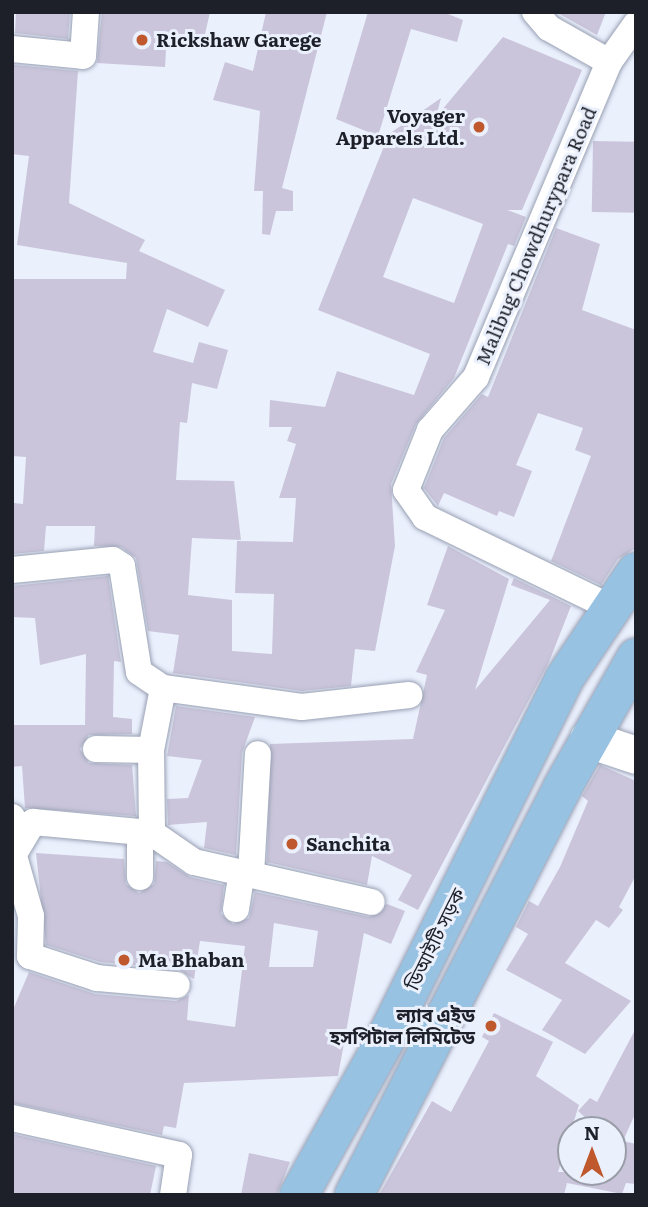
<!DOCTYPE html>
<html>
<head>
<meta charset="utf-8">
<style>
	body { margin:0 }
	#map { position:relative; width:648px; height:1207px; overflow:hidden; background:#ebf0fd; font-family:Literata,"Noto Sans Bengali",serif }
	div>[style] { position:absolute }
	.building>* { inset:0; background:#cac5db; transform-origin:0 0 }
	.roads { filter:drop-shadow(0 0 2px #98a0b3) drop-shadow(0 0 2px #98a0b3) }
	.street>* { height:26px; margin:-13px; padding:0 13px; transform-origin:13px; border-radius:13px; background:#fff }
	.secondary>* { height:37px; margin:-18.5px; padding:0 18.5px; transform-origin:18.5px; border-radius:18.5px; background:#fff }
	.primary>* { height:38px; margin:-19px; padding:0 19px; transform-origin:19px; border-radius:19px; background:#97c2e2 }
	.dots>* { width:19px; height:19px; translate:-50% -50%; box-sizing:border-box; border:4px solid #ebf0fd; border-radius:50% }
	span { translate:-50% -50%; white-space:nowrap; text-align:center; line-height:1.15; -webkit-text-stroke:6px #ebf0fd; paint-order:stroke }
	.poi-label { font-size:19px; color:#1d2028; font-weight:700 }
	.left { translate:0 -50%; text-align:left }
	.right { translate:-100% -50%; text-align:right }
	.street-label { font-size:19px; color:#1d2028 }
	.frame { position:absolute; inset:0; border:14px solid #1d2028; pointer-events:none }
	.north { position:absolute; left:557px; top:1116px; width:70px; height:70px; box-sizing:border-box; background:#ebf0fd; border:2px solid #999da8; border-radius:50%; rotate:0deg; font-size:19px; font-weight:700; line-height:28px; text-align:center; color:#1d2028 }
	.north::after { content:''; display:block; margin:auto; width:24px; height:32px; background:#bf582d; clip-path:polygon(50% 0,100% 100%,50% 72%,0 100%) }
</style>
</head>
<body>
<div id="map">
	<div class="building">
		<i style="clip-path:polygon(16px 12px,70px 12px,68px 39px,15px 33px)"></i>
		<i style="clip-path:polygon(102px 12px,210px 12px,205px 34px,167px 34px,165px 67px,97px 63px)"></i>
		<i style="clip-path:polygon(266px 12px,327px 12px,282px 188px,293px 191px,293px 211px,276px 211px,270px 235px,262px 234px,263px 191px,254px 191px,260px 111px,213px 100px,225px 62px,253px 71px)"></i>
		<i style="clip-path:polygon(368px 12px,443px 12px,463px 20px,457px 42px,411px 29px,378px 136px,336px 119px)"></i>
		<i style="clip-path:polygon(556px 12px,606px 12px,597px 35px)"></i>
		<i style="clip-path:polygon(evenodd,503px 37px,582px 70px,522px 210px,507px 210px,526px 217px,514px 246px,508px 244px,454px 378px,416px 424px,391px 484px,395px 546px,375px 651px,355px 649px,351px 686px,302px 691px,173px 673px,179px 635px,148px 631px,136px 558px,121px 547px,94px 546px,95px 526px,46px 526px,44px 551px,12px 554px,14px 503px,23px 504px,26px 457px,12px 456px,12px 279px,126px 279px,127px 263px,17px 245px,29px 156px,12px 154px,14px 65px,78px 71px,69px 203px,145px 240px,139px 251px,225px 290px,208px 327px,167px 309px,153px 352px,193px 363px,199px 342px,228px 350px,217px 389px,192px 383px,187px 423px,180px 422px,176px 480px,234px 481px,241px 540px,192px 538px,188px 595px,232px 600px,232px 651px,272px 654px,274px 594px,235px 593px,237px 541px,293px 542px,296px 498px,279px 498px,296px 444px,287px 441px,292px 427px,269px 427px,270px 400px,325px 407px,337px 371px,414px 395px,430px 354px,318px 310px,389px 134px,441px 98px,436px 117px,503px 37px,413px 198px,483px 224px,454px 303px,383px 277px,413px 198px)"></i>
		<i style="left:593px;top:141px;width:43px;height:71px;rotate:1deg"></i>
		<i style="clip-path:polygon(556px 228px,600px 244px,582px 310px,636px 330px,636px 548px,618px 559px,601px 585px,551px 561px,591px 456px,575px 450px,583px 428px,538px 413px,516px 465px,532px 471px,514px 517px,499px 511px,497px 516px,444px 493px,438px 506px,424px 488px,444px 438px,482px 394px,488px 397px)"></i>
		<i style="clip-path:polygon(448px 546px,509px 579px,475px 690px,550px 600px,511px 585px,514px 578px,571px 606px,549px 662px,418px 910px,398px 900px,412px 875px,372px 856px,367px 885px,267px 862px,270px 744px,413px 739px,427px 675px,416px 672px,445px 610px,427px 605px)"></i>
		<i style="clip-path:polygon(108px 576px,121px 662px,114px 661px,113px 717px,132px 719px,132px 734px,89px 735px,80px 749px,89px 763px,132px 765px,136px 816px,25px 808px,22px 766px,12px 767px,12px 725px,85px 725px,86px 654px,40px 665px,35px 618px,12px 617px,12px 586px)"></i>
		<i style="clip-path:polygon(176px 706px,255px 717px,242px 753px,236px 855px,204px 848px,207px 822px,168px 825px,167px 799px,188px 798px,202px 760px,167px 756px)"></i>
		<i style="clip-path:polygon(600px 765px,636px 781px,636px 875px,619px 907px,623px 910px,609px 928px,596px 920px,565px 963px,631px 1001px,585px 1054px,542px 1030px,562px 1000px,506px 970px,528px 934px,516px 927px,529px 901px,538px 906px,560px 867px,588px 801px,582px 796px)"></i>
		<i style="clip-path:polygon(evenodd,36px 853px,124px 859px,126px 884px,139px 893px,154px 884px,156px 861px,167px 862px,190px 877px,224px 885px,221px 914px,233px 924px,249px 918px,255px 892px,369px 917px,387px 904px,405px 911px,391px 944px,364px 933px,338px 1076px,184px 1083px,176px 1128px,164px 1126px,162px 1135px,12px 1103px,12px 1012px,29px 972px,95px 994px,176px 1001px,189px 995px,187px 1020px,235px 1027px,245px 946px,200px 941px,194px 979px,178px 969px,100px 962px,46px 945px,36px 853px,274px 923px,318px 931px,313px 967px,269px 967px,274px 923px)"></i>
		<i style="clip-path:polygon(494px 1013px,553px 1042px,536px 1076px,579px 1105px,558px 1172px,613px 1172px,613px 1130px,599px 1130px,578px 1111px,590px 1098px,597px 1102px,636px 1028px,636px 1112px,623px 1141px,636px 1144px,636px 1184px,626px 1183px,622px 1194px,567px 1183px,564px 1195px,379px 1195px,432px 1101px,451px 1112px,489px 1041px,482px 1037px)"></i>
		<i style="clip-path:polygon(12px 1134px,156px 1166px,150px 1195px,12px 1195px)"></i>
		<i style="clip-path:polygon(249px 1153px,290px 1162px,277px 1195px,241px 1195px)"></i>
	</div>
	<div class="roads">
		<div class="street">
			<i style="left:535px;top:12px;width:21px;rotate:49deg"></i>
			<i style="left:549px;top:28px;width:69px;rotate:29.5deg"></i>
			<i style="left:12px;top:49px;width:71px;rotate:5.6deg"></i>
			<i style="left:83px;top:56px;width:44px;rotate:-86.1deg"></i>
			<i style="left:12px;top:570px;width:101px;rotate:-5.7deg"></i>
			<i style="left:113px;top:560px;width:11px;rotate:34deg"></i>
			<i style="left:122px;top:566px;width:107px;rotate:80.9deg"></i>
			<i style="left:139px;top:672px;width:29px;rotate:34deg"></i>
			<i style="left:163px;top:688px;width:140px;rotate:7.8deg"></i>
			<i style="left:302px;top:707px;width:108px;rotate:-6.4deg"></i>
			<i style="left:612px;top:608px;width:208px;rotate:-154.1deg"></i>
			<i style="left:425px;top:517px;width:33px;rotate:-125deg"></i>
			<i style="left:406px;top:490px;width:65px;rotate:-68.2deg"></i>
			<i style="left:430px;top:430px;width:70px;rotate:-49deg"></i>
			<i style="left:476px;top:377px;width:342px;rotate:-67.1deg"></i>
			<i style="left:609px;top:62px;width:47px;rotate:-54.6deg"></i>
			<i style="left:96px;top:749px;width:55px;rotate:1deg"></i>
			<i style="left:151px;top:750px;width:83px;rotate:89.3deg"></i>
			<i style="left:151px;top:750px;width:63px;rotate:-79deg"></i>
			<i style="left:12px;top:817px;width:39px;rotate:87deg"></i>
			<i style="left:14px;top:856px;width:62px;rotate:74.2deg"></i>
			<i style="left:31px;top:916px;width:40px;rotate:91.4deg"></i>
			<i style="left:30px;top:956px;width:71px;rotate:18.2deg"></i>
			<i style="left:97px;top:978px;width:80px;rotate:5deg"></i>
			<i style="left:140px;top:832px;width:45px;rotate:90deg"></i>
			<i style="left:12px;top:857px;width:41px;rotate:-59deg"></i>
			<i style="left:33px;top:822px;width:120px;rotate:5.3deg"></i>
			<i style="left:152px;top:833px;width:51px;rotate:34.6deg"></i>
			<i style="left:194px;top:862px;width:182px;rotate:12.7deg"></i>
			<i style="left:251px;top:874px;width:120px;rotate:-86.7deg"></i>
			<i style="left:236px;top:909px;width:38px;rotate:-81deg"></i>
			<i style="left:12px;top:1118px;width:171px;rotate:12.5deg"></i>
			<i style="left:179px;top:1155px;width:40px;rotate:98.5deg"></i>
		</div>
		<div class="secondary">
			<i style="left:588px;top:739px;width:51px;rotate:18.4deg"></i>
		</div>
		<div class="primary">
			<i style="left:299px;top:1195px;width:175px;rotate:-60.9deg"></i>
			<i style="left:384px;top:1042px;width:405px;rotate:-63.6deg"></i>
			<i style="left:564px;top:679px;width:129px;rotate:-56.1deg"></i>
			<i style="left:354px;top:1195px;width:457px;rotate:-62.9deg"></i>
			<i style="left:562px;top:788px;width:150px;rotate:-60.4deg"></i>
		</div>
	</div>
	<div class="dots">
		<i style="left:142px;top:40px;background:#bf582d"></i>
		<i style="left:479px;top:127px;background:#bf582d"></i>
		<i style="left:292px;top:844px;background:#bf582d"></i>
		<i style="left:124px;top:960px;background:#bf582d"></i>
		<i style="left:491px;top:1026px;background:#bf582d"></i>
	</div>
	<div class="poi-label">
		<span class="left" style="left:156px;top:40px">Rickshaw Garege</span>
		<span class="right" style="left:465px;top:127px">Voyager<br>Apparels Ltd.</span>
		<span class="left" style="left:306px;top:844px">Sanchita</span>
		<span class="left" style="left:138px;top:960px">Ma Bhaban</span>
		<span class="right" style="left:475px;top:1026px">ল্যাব এইড<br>হসপিটাল লিমিটেড</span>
	</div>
	<div class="street-label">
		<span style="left:536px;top:236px;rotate:-67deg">Malibug Chowdhurypara Road</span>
		<span style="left:435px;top:939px;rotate:-64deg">ডিআইটি সড়ক</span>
	</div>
	<div class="frame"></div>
	<div class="north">N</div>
</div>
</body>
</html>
